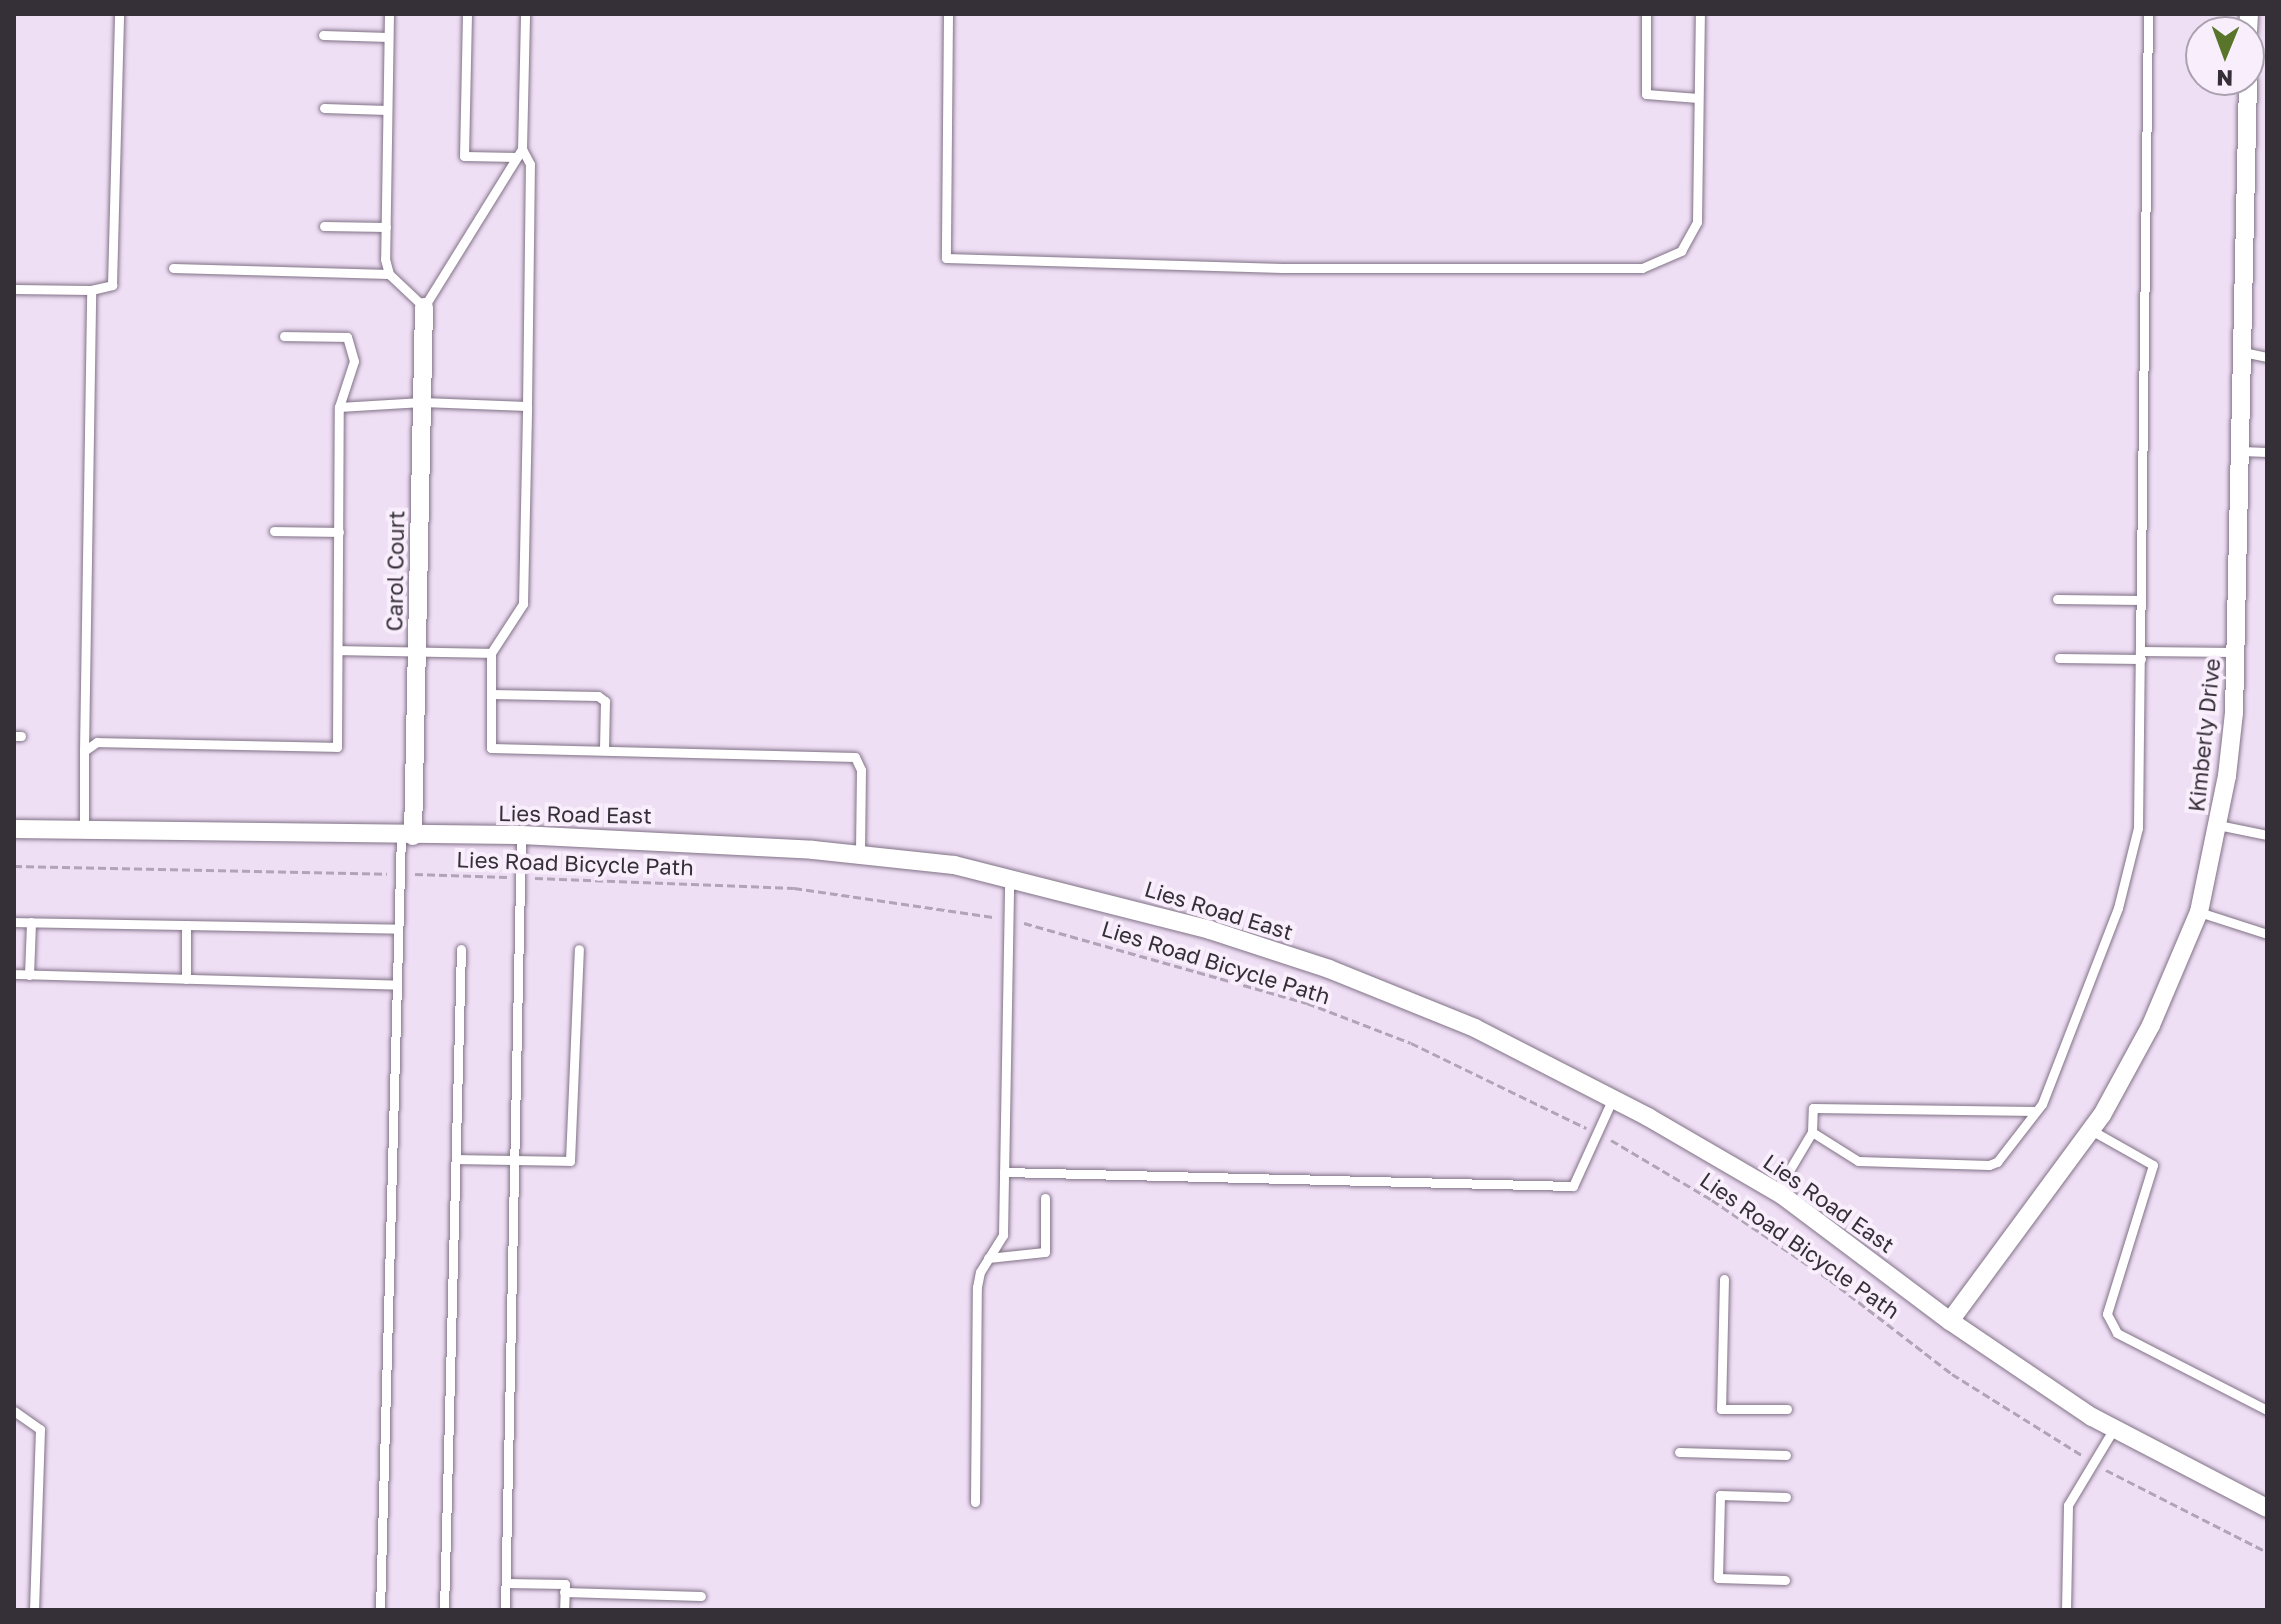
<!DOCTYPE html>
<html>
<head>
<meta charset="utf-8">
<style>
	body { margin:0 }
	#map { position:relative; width:2281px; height:1624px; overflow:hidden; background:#efdff5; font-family:"Golos Text",sans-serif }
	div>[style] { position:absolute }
	.path>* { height:3px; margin-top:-1.5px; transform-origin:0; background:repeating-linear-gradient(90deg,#b1a4b6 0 8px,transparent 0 12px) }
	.roads { filter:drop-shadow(0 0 2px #817286) drop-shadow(0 0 2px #817286) }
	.service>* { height:9px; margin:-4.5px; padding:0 4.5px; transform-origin:4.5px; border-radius:4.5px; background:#fff }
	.minor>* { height:18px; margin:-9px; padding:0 9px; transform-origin:9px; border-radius:9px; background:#fff }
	span { translate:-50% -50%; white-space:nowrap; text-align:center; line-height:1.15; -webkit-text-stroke:8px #f8eefc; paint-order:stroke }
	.street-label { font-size:22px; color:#352f38 }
	.frame { position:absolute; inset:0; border:16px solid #352f38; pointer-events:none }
	.north { position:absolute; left:2185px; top:16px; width:80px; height:80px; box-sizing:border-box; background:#f8eefc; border:2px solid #aaa2ae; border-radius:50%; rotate:181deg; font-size:22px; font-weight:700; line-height:32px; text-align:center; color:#352f38 }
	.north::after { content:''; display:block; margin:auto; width:28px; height:36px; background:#58752a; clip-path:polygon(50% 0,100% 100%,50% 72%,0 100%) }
</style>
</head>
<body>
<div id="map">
	<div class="path">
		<i style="left:14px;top:866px;width:373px;rotate:1.2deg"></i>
		<i style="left:415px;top:874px;width:92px;rotate:1.9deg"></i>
		<i style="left:535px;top:878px;width:259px;rotate:2.2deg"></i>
		<i style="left:794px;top:888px;width:201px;rotate:8.3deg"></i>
		<i style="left:1024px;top:923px;width:294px;rotate:15.8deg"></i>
		<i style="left:1307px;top:1003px;width:111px;rotate:21deg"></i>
		<i style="left:1411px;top:1043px;width:195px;rotate:25.9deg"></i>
		<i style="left:1611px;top:1140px;width:117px;rotate:30.7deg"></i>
		<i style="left:1712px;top:1200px;width:143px;rotate:34.1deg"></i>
		<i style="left:1830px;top:1280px;width:154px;rotate:37.6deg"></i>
		<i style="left:1952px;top:1374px;width:155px;rotate:32deg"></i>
		<i style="left:2106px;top:1470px;width:181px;rotate:27deg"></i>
	</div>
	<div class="roads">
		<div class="service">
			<i style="left:389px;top:14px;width:245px;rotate:90.9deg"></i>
			<i style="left:385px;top:259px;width:16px;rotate:75deg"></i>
			<i style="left:389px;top:274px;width:48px;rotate:43.3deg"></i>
			<i style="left:424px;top:307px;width:186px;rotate:-58.2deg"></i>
			<i style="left:522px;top:149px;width:135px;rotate:-88.7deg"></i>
			<i style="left:467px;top:14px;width:142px;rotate:91.2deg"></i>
			<i style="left:464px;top:156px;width:53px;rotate:1.1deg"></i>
			<i style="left:948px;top:14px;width:244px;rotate:90.5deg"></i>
			<i style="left:946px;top:258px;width:336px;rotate:1.7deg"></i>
			<i style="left:1282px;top:268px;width:360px"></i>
			<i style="left:1642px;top:268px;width:43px;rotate:-23.6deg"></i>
			<i style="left:1681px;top:251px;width:33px;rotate:-61deg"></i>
			<i style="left:1697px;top:222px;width:208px;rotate:-89.2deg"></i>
			<i style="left:1646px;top:14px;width:80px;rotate:90deg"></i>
			<i style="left:1646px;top:94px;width:52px;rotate:4.4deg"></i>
			<i style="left:2148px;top:14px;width:637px;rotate:90.72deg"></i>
			<i style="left:2140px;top:651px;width:96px;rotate:0.6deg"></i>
			<i style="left:323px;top:35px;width:65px;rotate:1.8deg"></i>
			<i style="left:324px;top:108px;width:63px;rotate:1.8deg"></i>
			<i style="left:324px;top:226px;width:62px;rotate:0.9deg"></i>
			<i style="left:173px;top:268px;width:216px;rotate:1.6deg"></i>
			<i style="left:14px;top:289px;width:77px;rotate:0.7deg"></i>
			<i style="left:91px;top:290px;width:22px;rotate:-13deg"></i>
			<i style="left:112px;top:285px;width:271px;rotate:-88.5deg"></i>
			<i style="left:2243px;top:352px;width:25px;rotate:12deg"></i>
			<i style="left:339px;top:407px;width:83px;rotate:-3.4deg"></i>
			<i style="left:422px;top:402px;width:105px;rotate:2.2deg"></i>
			<i style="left:527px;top:406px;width:242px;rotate:-89.3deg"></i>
			<i style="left:530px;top:164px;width:17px;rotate:-118deg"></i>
			<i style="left:2241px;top:451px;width:26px;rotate:2deg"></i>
			<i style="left:274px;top:531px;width:65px;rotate:0.9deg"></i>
			<i style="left:2057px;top:599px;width:84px;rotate:0.7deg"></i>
			<i style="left:338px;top:650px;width:153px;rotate:1.1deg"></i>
			<i style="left:491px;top:653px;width:95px;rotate:90deg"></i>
			<i style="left:491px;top:748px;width:364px;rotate:1.4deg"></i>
			<i style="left:855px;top:757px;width:14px;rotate:65deg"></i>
			<i style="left:861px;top:770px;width:85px;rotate:90.7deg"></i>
			<i style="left:491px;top:653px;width:59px;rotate:-56.9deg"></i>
			<i style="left:523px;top:604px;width:198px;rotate:-88.8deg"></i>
			<i style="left:2059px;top:658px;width:82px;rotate:0.7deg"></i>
			<i style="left:491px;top:694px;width:107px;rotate:1.1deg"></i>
			<i style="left:598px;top:696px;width:9px;rotate:36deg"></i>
			<i style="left:605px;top:701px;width:49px;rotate:91.2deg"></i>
			<i style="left:14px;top:736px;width:7px"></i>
			<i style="left:84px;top:751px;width:461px;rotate:-89.1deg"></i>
			<i style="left:2218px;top:825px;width:50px;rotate:11.5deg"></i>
			<i style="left:84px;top:830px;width:79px;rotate:-90deg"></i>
			<i style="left:84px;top:751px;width:16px;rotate:-35deg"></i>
			<i style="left:97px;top:742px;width:240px;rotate:1.2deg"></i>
			<i style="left:337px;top:747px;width:340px;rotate:-89.7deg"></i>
			<i style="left:339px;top:407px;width:48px;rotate:-71.9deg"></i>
			<i style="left:354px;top:361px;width:25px;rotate:-106deg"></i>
			<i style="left:347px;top:337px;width:63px;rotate:-179.1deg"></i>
			<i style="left:2199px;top:912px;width:71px;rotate:17.9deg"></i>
			<i style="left:14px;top:922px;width:384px;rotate:1deg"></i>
			<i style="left:14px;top:974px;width:382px;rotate:1.6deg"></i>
			<i style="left:29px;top:975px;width:53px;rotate:-87.8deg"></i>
			<i style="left:186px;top:979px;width:54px;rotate:-90deg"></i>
			<i style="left:2091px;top:1130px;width:71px;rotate:29.4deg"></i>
			<i style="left:2153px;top:1165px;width:156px;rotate:107.2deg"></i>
			<i style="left:2107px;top:1314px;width:21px;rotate:62deg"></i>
			<i style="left:2117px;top:1333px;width:169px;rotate:27.2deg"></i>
			<i style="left:1812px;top:1132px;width:24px;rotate:-88deg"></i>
			<i style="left:1813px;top:1108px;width:223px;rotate:0.8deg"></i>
			<i style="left:457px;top:1159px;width:113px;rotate:1deg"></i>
			<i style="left:570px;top:1161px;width:212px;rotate:-87.6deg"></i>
			<i style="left:1004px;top:1172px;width:569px;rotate:1.41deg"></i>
			<i style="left:1573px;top:1186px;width:97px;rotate:-65.6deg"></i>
			<i style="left:1777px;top:1191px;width:69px;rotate:-59.3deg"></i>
			<i style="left:1812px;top:1132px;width:54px;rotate:32.2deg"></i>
			<i style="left:1858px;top:1161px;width:131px;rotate:1.7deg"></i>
			<i style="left:1989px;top:1165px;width:9px;rotate:-21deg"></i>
			<i style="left:1997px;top:1162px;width:73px;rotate:-52.2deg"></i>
			<i style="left:2042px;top:1104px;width:210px;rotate:-68.8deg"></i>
			<i style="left:2118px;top:908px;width:82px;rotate:-76deg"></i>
			<i style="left:2138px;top:828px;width:177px;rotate:-89.4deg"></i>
			<i style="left:988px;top:1258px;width:57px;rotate:-6deg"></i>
			<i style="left:1045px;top:1252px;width:54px;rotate:-90deg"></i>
			<i style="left:1724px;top:1279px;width:130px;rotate:91.3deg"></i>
			<i style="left:1721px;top:1409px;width:66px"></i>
			<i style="left:14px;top:1411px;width:32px;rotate:35deg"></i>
			<i style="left:40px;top:1429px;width:181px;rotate:91.9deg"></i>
			<i style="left:1679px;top:1452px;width:107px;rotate:1.6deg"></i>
			<i style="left:975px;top:1502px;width:215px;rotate:-89.5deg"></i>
			<i style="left:977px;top:1287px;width:15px;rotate:-79deg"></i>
			<i style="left:980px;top:1272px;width:44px;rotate:-58.1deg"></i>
			<i style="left:1003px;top:1235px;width:357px;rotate:-89deg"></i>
			<i style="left:1785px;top:1580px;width:67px;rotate:-178.3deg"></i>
			<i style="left:1718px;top:1578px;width:83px;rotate:-88.6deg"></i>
			<i style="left:1720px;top:1495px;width:66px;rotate:1.7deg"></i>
			<i style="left:506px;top:1583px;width:59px;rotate:1deg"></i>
			<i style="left:565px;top:1584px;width:26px;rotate:92deg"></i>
			<i style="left:564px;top:1592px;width:137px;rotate:1.7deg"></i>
			<i style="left:380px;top:1610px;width:774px;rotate:-88.45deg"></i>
			<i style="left:444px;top:1610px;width:661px;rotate:-88.53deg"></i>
			<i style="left:505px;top:1610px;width:775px;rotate:-88.82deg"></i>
			<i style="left:2066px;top:1610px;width:105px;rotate:-88.9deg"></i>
			<i style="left:2068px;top:1505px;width:87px;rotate:-59deg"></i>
		</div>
		<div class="minor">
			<i style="left:2248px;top:32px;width:18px;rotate:-87deg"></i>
			<i style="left:14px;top:829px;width:507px;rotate:0.68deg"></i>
			<i style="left:521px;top:835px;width:292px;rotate:2.9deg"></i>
			<i style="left:813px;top:850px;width:142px;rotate:6.1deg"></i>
			<i style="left:954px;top:865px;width:264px;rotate:14.2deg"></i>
			<i style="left:1210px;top:930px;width:125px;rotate:18.1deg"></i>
			<i style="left:1329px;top:969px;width:157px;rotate:22deg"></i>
			<i style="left:1475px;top:1028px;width:195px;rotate:27.2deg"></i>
			<i style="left:1648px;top:1117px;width:155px;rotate:30.2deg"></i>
			<i style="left:1782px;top:1195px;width:210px;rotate:36.9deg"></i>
			<i style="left:1950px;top:1321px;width:171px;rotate:34.1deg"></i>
			<i style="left:2092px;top:1417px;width:197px;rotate:27.5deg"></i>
			<i style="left:413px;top:836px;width:529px;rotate:-88.81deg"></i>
			<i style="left:1950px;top:1321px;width:256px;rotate:-53.6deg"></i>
			<i style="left:2102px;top:1115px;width:102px;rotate:-61.4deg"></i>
			<i style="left:2151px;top:1025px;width:123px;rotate:-67deg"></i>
			<i style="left:2199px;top:912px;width:139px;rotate:-78.4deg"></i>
			<i style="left:2227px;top:776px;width:63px;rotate:-83.7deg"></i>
			<i style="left:2234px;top:713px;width:633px;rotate:-88.73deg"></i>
		</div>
	</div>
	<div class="street-label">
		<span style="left:395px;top:571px;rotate:-89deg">Carol Court</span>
		<span style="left:2204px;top:735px;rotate:-84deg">Kimberly Drive</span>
		<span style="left:575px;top:814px;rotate:1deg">Lies Road East</span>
		<span style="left:575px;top:863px;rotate:2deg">Lies Road Bicycle Path</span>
		<span style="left:1219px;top:910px;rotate:17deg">Lies Road East</span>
		<span style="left:1216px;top:962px;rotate:17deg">Lies Road Bicycle Path</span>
		<span style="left:1829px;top:1203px;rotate:35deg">Lies Road East</span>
		<span style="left:1800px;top:1245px;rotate:35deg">Lies Road Bicycle Path</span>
	</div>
	<div class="frame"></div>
	<div class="north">N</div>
</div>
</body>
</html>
